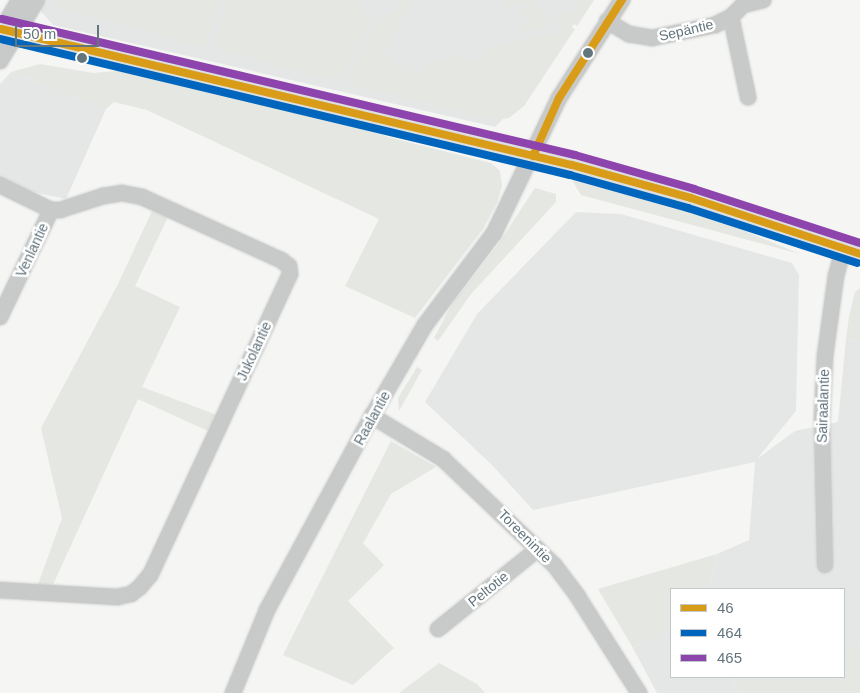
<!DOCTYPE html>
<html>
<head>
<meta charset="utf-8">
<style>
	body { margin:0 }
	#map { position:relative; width:860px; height:693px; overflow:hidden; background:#f5f5f4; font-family:Helvetica,sans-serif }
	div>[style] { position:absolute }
	.built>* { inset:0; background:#e5e7e6 }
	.green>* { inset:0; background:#e4e7e2 }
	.roads { filter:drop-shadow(0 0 1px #d1d2d2) drop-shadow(0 0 1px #d1d2d2) }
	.minor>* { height:16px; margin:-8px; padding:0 8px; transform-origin:8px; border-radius:8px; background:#c8caca }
	.major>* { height:20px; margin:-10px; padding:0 10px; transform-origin:10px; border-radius:10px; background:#dddede }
	.bus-1>* { height:8px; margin:-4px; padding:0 4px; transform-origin:4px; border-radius:4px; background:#d99c19 }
	.bus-2>* { height:8px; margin:-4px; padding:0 4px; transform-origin:4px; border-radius:4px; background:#0065bd }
	.bus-3>* { height:8px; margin:-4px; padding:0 4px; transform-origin:4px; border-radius:4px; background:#8e44ad }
	.dots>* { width:14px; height:14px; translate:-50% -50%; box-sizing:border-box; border:2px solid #fff; border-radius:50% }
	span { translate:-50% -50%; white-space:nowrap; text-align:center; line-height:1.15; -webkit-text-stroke:5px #fff; paint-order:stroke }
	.street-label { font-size:14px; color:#63757d }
	.legend { position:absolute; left:670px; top:588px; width:175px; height:90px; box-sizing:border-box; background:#fff; border:1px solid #c1c8cb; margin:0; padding:6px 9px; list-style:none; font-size:15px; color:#63757d }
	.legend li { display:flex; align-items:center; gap:10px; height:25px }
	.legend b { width:25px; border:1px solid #c1c8cb }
	.scale { position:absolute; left:15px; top:25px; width:84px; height:22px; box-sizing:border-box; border:2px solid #63757d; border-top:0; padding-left:6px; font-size:15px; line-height:18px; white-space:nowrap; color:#63757d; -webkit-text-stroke:4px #fff; paint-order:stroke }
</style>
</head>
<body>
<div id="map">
	<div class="built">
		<i style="clip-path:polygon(31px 0,589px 0,532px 90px,495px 127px,53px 25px)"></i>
		<i style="clip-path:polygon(11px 72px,106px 109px,66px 199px,33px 192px,0 177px,0 84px)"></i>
		<i style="clip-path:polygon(576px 212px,621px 214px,792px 263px,799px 275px,796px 411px,757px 459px,795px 431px,838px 422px,846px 339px,860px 340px,860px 646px,844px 650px,844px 589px,709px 589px,717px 554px,749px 540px,755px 462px,533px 510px,492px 465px,425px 402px,477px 314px)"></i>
		<i style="clip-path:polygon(671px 630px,671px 677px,731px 677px,739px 693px,657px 693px,633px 648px)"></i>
	</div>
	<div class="green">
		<i style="clip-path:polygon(54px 0,221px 0,206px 48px,68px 11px,57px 6px)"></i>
		<i style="clip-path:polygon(226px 0,353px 0,372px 21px,339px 81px,214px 49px)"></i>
		<i style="clip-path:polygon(400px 0,411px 0,411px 6px,382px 56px,407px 70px,408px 76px,429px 71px,428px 65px,463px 55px,465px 62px,485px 56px,484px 50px,548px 32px,557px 38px,564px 27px,556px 21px,557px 18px,575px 29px,524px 106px,509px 118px,497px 120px,354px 85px,348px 77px,382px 12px,391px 14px)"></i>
		<i style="clip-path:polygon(503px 0,528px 0,551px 15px,542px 28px,530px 32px,518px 25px,527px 23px,522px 2px,505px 6px)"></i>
		<i style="clip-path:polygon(577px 0,594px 0,577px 26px,559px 15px,562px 11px,571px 17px,580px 3px)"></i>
		<i style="clip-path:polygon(40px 64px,93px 73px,127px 70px,358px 124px,388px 137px,491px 163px,500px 171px,502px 186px,497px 203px,483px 229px,415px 318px,345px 286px,379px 219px,147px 110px,114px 102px,106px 109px,11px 72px)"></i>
		<i style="clip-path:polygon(572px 180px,711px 217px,800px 254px,581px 195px)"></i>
		<i style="clip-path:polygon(535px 188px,556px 194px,556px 202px,471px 294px,438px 341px,434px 338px,452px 304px,497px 246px)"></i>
		<i style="clip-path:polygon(152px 211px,168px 217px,135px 286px,180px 307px,142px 387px,217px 415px,208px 431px,138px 399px,51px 589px,37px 587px,62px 518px,41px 428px,118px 284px)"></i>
		<i style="clip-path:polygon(860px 288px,860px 340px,846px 339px,849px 317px,855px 292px)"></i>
		<i style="clip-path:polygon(417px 367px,422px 370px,399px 411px,398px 398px)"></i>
		<i style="clip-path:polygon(391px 441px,436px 467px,391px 494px,363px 543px,384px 565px,348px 601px,394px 648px,353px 685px,283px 655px)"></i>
		<i style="clip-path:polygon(717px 554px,709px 589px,671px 589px,671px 630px,633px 648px,598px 589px)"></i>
		<i style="clip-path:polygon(860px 646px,860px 693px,739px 693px,731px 677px,844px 677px,844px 650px)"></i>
		<i style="clip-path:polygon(439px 663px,477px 684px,485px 693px,399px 693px)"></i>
	</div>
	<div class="roads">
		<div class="minor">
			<i style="left:731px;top:17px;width:82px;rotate:78deg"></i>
			<i style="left:607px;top:21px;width:26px;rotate:31deg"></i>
			<i style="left:629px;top:34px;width:23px;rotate:10deg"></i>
			<i style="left:652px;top:38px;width:64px;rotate:-11.7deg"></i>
			<i style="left:715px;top:25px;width:18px;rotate:-27deg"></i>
			<i style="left:731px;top:17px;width:17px;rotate:-45deg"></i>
			<i style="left:743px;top:5px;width:21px;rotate:-14deg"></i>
			<i style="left:0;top:32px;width:37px;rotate:-59deg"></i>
			<i style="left:0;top:61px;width:71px;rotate:-58.8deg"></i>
			<i style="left:0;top:185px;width:57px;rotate:26.1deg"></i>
			<i style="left:51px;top:210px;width:9px"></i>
			<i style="left:60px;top:210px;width:45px;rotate:-18deg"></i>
			<i style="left:103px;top:196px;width:19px;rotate:-9deg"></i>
			<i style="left:122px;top:193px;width:20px;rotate:11deg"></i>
			<i style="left:142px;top:197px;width:153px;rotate:24.4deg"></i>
			<i style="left:281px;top:260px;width:10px;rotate:37deg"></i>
			<i style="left:289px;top:266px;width:8px;rotate:83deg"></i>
			<i style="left:290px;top:274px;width:332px;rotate:114.9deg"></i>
			<i style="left:150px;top:575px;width:16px;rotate:130deg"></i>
			<i style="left:140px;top:587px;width:11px;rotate:142deg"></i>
			<i style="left:131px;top:594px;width:14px;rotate:168deg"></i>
			<i style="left:117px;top:597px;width:117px;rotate:-176.6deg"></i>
			<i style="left:0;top:317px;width:119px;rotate:-64.5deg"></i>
			<i style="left:372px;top:416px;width:83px;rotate:31.2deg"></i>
			<i style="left:443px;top:459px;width:155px;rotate:43.7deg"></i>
			<i style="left:555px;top:566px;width:39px;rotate:53deg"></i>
			<i style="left:578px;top:597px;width:114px;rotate:57.6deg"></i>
			<i style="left:825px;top:565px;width:146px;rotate:-91.2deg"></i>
			<i style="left:822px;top:419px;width:63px;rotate:-87.3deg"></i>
			<i style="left:825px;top:356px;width:81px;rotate:-82.2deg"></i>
			<i style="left:836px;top:276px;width:28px;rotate:-75deg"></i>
			<i style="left:438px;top:629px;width:128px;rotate:-38.7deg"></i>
			<i style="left:233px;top:693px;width:90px;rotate:-67.7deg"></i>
			<i style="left:267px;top:610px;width:221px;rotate:-61.6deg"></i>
			<i style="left:372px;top:416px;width:105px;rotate:-59.8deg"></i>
			<i style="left:425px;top:325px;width:115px;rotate:-53.1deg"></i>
			<i style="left:494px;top:233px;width:150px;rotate:-64.3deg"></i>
			<i style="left:559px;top:98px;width:117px;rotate:-57.3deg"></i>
		</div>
		<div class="major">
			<i style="left:0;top:29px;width:588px;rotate:13.37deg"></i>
			<i style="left:572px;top:165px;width:123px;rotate:15.5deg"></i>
			<i style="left:691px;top:198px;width:178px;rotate:18.3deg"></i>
		</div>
	</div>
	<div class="bus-1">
		<i style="left:1px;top:29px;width:587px;rotate:13.4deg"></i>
		<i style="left:572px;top:165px;width:123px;rotate:15.5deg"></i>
		<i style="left:691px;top:198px;width:178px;rotate:18.3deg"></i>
		<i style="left:533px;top:156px;width:64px;rotate:-65.9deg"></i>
		<i style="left:559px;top:98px;width:117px;rotate:-57.3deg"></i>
	</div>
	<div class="bus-2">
		<i style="left:0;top:39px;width:586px;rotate:13.42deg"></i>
		<i style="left:570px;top:175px;width:123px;rotate:15.6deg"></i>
		<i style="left:688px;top:208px;width:178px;rotate:18deg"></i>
	</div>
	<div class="bus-3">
		<i style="left:2px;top:19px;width:589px;rotate:13.35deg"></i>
		<i style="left:575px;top:155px;width:124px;rotate:15.9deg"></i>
		<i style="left:694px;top:189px;width:175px;rotate:18deg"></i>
	</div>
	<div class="dots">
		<i style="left:588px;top:53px;background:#63757d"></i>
		<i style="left:82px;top:58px;background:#63757d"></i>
	</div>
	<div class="street-label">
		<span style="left:686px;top:30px;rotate:-13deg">Sepäntie</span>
		<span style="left:32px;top:250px;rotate:-65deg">Venlantie</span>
		<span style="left:254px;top:351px;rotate:-65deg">Jukolantie</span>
		<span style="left:823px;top:406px;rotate:-88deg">Sairaalantie</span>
		<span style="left:372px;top:418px;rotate:-61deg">Raalantie</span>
		<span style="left:525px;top:536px;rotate:45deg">Toreenintie</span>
		<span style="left:488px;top:589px;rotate:-39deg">Peltotie</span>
	</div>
	<ul class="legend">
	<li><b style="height:6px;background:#d99c19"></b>46</li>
	<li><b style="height:6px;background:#0065bd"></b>464</li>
	<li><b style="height:6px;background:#8e44ad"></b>465</li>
	</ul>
	<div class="scale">50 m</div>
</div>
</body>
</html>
